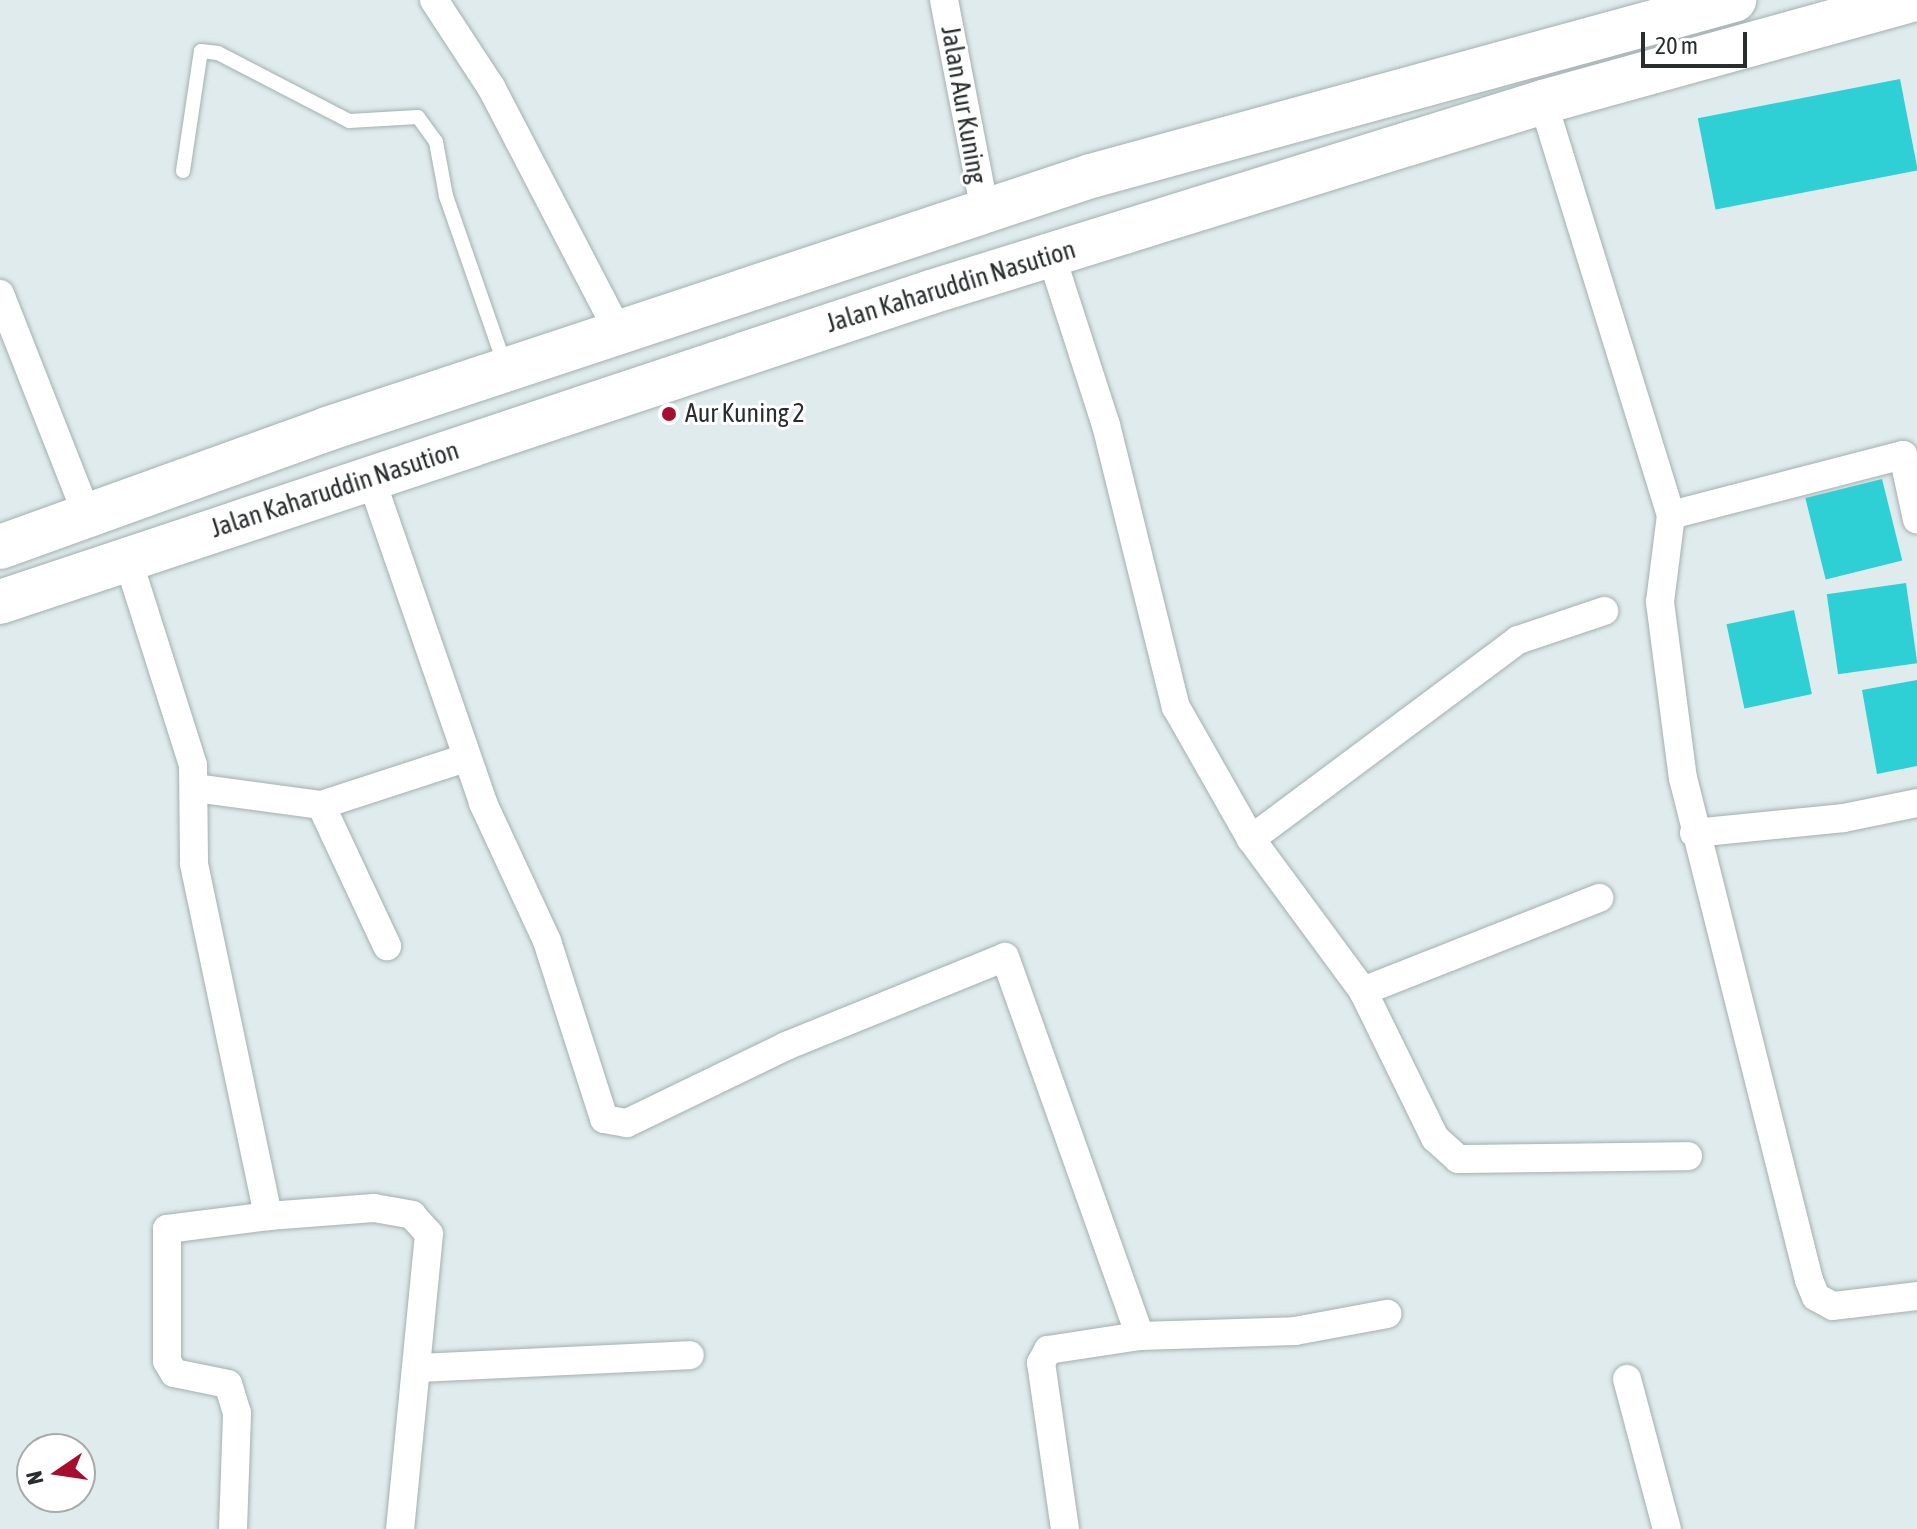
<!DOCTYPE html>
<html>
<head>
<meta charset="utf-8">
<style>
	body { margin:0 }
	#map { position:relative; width:1917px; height:1529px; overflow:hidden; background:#dfebec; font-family:"Asap Condensed",sans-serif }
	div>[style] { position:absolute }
	.building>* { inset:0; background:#2fcfd6; transform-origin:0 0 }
	.roads { filter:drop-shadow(0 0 2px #a4b0b0) drop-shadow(0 0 2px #a4b0b0) }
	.service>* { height:14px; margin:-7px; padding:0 7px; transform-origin:7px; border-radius:7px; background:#fff }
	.minor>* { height:28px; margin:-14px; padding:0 14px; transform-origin:14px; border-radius:14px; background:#fff }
	.trunk>* { height:44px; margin:-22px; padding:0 22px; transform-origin:22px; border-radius:22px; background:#fff }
	.dots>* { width:22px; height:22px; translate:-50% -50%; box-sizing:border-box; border:4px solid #fff; border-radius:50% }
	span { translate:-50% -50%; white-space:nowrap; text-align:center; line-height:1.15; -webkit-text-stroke:6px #fff; paint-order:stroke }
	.street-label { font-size:26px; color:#292d2e }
	.poi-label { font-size:26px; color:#292d2e }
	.left { translate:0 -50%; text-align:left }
	.north { position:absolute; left:16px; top:1433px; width:80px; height:80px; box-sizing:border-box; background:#fff; border:2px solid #a9abab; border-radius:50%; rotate:257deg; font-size:22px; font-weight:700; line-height:32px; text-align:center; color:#292d2e }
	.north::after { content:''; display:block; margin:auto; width:28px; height:36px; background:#a70e2d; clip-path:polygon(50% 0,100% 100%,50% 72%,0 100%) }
	.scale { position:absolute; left:1641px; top:32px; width:106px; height:36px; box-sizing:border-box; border:4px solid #292d2e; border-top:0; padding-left:10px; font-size:24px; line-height:28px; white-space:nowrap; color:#292d2e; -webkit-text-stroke:6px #fff; paint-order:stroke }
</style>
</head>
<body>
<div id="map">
	<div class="building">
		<i style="left:1900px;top:79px;width:93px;height:206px;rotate:79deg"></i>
		<i style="left:1882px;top:479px;width:84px;height:79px;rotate:76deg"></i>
		<i style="left:1906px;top:583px;width:81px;height:80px;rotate:82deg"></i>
		<i style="left:1794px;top:610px;width:86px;height:69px;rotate:78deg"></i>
		<i style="clip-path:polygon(1917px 680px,1917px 766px,1877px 774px,1862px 690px)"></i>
	</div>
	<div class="roads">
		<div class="service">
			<i style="left:183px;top:171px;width:121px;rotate:-81.5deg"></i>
			<i style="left:201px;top:51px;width:17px;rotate:7deg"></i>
			<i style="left:218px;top:53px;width:148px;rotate:27.4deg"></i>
			<i style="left:349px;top:121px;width:69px;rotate:-3.3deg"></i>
			<i style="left:418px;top:117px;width:31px;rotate:54deg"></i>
			<i style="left:436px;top:142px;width:55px;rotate:79.5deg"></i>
			<i style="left:446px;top:196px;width:179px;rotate:70.8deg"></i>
		</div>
		<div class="minor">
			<i style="left:434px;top:0;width:104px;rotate:56.8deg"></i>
			<i style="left:491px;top:87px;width:277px;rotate:62.5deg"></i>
			<i style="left:944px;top:0;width:214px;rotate:79deg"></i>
			<i style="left:1543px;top:102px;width:432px;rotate:72.8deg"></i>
			<i style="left:1671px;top:515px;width:88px;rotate:97.2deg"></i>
			<i style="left:1660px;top:602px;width:177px;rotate:82.6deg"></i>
			<i style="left:1683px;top:778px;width:518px;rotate:75.91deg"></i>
			<i style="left:1809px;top:1280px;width:18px;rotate:68deg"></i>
			<i style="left:1816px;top:1297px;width:19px;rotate:28deg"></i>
			<i style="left:1833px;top:1306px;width:85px;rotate:-6.8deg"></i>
			<i style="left:1051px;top:255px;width:179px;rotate:72.1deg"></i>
			<i style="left:1106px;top:425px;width:291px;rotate:76.1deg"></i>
			<i style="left:1176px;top:707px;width:152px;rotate:60.4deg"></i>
			<i style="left:1251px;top:839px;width:189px;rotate:53.6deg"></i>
			<i style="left:1363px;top:991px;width:164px;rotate:63.9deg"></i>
			<i style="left:1435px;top:1138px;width:31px;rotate:42deg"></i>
			<i style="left:1458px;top:1159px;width:230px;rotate:-0.7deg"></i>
			<i style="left:0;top:294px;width:240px;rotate:68.5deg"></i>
			<i style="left:370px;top:476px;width:346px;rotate:70.9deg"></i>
			<i style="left:483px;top:803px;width:152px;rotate:65.1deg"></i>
			<i style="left:547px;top:941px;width:187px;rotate:72.2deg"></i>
			<i style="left:604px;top:1119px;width:23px;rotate:10deg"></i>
			<i style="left:627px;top:1123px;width:177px;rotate:-25.8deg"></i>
			<i style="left:786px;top:1046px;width:236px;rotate:-22.1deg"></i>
			<i style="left:1005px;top:957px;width:402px;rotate:70.4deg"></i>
			<i style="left:1671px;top:515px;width:240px;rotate:-14.5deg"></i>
			<i style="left:1903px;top:455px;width:66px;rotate:77.8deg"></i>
			<i style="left:128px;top:560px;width:215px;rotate:72.4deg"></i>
			<i style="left:193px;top:765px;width:99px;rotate:89.4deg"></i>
			<i style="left:194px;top:864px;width:360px;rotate:78.1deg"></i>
			<i style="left:268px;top:1216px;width:106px;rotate:-4.3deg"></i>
			<i style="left:374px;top:1208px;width:39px;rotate:10deg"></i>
			<i style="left:412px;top:1215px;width:25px;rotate:48deg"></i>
			<i style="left:429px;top:1234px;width:296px;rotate:95.6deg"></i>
			<i style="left:195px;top:788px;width:127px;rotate:7.7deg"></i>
			<i style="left:321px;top:805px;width:156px;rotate:64.9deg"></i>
			<i style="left:321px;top:805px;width:152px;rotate:-18deg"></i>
			<i style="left:1694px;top:833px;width:151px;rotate:-5.7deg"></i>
			<i style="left:1844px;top:818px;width:75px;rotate:-11.6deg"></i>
			<i style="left:1251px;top:839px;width:333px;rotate:-36.7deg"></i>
			<i style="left:1518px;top:640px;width:91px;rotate:-18.6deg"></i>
			<i style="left:1363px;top:991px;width:254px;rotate:-21.5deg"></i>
			<i style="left:417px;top:1368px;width:273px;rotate:-2.7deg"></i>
			<i style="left:1627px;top:1379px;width:155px;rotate:75.1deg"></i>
			<i style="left:233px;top:1529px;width:116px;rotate:-88deg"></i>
			<i style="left:237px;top:1413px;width:30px;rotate:-107deg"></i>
			<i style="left:228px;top:1384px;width:55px;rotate:-168.5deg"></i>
			<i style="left:174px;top:1373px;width:14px;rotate:-120deg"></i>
			<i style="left:167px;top:1361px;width:132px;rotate:-90deg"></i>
			<i style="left:167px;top:1229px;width:102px;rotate:-7.3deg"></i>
			<i style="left:1065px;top:1529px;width:168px;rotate:-98.2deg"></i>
			<i style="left:1041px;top:1363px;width:15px;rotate:-62deg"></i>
			<i style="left:1048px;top:1350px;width:93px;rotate:-8.7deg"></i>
			<i style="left:1140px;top:1336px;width:155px;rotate:-1.8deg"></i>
			<i style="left:1295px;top:1331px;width:94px;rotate:-10.5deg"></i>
		</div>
		<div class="trunk">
			<i style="left:0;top:547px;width:348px;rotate:-19.8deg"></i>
			<i style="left:327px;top:429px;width:805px;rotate:-18.32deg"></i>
			<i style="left:1091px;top:176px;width:667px;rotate:-15.31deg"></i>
			<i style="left:0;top:602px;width:981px;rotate:-18.42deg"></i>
			<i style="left:931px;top:292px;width:641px;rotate:-17.25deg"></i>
			<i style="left:1543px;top:102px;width:381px;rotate:-15.5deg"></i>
		</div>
	</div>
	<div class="dots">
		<i style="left:669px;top:414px;background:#a70e2d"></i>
	</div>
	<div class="street-label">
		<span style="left:963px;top:105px;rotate:80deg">Jalan Aur Kuning</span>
		<span style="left:951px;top:287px;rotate:-17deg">Jalan Kaharuddin Nasution</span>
		<span style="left:335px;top:490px;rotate:-18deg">Jalan Kaharuddin Nasution</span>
	</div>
	<div class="poi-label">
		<span class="left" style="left:685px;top:414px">Aur Kuning 2</span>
	</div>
	<div class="north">N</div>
	<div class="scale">20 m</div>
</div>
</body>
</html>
